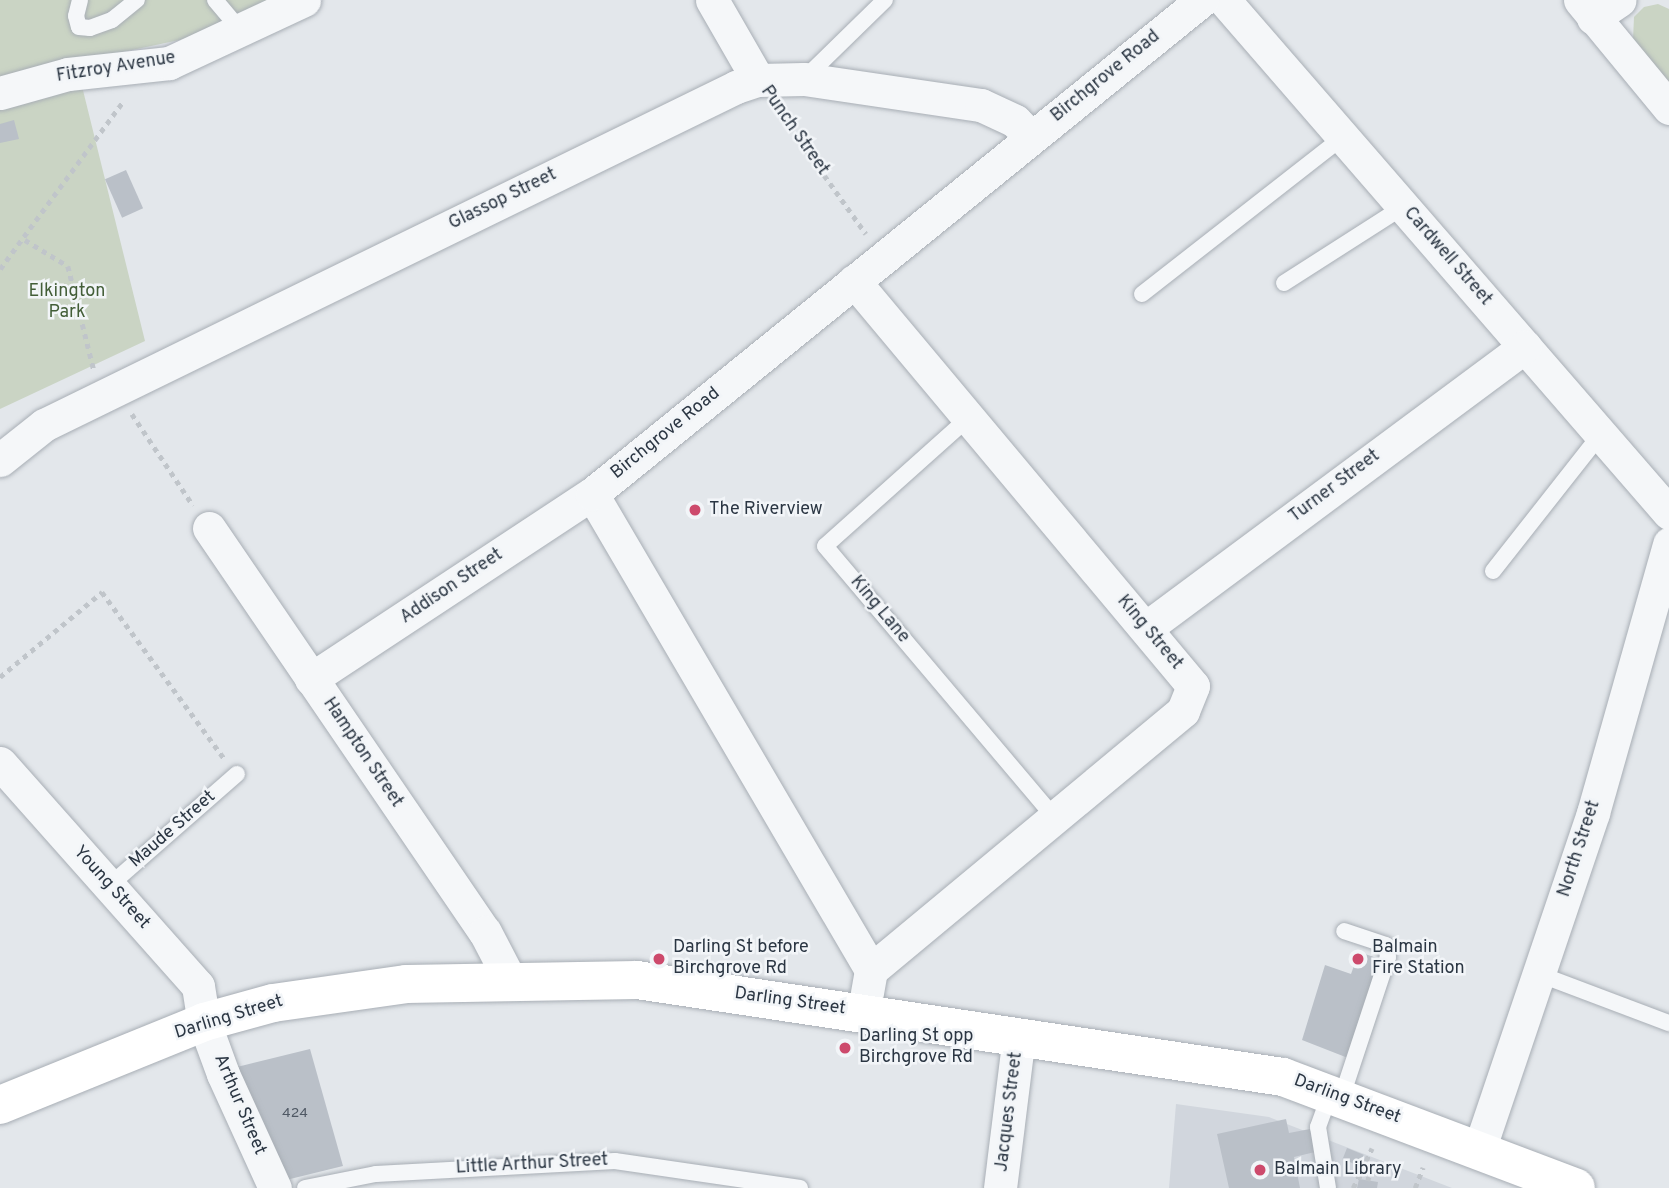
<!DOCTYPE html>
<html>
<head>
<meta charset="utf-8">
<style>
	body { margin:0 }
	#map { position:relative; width:1669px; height:1188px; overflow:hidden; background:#e3e7eb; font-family:Overpass,sans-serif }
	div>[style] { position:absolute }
	.built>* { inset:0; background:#d1d6dd }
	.green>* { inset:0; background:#cad4c4 }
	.building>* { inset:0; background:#bac0c8; transform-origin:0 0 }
	.path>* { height:4.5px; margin-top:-2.25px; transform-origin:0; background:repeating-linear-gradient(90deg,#c0c5ca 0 5px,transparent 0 10px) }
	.roads { filter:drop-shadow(0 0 2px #a8aeb5) drop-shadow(0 0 2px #a8aeb5) }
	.lane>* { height:16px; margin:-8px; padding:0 8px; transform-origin:8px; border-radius:8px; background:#f5f7f9 }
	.street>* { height:33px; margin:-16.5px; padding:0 16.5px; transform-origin:16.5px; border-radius:16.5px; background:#f5f7f9 }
	.secondary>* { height:38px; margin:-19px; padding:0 19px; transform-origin:19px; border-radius:19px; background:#fff }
	.dots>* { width:19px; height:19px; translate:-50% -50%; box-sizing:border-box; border:4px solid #f2f5f8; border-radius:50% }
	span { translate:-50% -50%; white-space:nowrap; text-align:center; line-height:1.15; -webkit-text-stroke:5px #f2f5f8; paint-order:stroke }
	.number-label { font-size:14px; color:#4f5864 }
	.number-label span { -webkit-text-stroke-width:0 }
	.street-label { font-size:18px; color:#2b3643 }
	.park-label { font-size:18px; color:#435e38 }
	.poi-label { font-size:18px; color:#2b3643 }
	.left { translate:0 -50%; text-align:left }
</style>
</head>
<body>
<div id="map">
	<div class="built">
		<i style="clip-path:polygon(1176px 1104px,1269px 1117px,1452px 1188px,1169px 1188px)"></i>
	</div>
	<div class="green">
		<i style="clip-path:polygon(0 0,270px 0,184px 39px,76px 62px,145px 341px,0 409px)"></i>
		<i style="clip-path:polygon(1658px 4px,1669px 9px,1669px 83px,1633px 40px,1634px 17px,1644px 7px)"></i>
	</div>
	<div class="building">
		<i style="clip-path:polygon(14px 120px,19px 139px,0 143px,0 124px)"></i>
		<i style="left:126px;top:170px;width:42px;height:23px;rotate:66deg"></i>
		<i style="clip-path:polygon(1359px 952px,1380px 959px,1348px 1058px,1302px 1040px,1325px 965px,1351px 974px)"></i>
		<i style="clip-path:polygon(310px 1049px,343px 1166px,282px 1181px,237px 1067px)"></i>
		<i style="clip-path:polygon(1286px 1119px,1289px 1133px,1310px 1129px,1315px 1152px,1294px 1157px,1300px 1188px,1229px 1188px,1217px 1134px)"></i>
		<i style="left:1347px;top:1148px;width:18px;height:12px;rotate:22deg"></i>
		<i style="clip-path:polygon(1359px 1179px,1378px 1182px,1377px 1188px,1357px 1188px)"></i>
	</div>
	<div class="path">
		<i style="left:778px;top:110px;width:152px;rotate:54.6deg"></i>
		<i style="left:25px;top:240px;width:50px;rotate:31.2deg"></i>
		<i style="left:68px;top:266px;width:107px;rotate:76deg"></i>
		<i style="left:0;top:269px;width:206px;rotate:-53.7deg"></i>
		<i style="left:132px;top:414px;width:110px;rotate:56.2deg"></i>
		<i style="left:0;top:677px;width:133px;rotate:-39.8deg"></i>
		<i style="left:102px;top:592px;width:206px;rotate:53.7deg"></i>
		<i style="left:1357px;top:1175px;width:12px;rotate:9deg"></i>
		<i style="left:1369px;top:1177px;width:4px;rotate:104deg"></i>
		<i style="left:1353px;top:1188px;width:44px;rotate:-64.6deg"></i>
		<i style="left:1415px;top:1188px;width:22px;rotate:-69deg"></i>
	</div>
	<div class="roads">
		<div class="lane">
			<i style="left:80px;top:0;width:16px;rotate:104deg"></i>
			<i style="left:76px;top:16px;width:11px;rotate:75deg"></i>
			<i style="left:79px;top:27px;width:11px;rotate:5deg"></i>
			<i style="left:90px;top:28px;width:23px;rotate:-20deg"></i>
			<i style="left:112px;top:20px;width:32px;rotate:-39deg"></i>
			<i style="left:215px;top:0;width:42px;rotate:49.8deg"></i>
			<i style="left:804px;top:79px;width:113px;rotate:-44.3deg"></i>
			<i style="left:1284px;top:283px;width:141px;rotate:-32.6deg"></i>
			<i style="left:1142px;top:294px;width:255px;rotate:-38deg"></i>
			<i style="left:966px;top:420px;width:189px;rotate:138.2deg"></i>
			<i style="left:825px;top:546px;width:358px;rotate:49.8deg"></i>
			<i style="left:1493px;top:571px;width:174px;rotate:-51.8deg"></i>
			<i style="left:109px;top:886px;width:170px;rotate:-41.2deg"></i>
			<i style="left:1539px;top:974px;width:139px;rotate:20.7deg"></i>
			<i style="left:1342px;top:1096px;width:146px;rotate:-71.7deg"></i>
			<i style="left:1388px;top:957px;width:12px;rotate:-99deg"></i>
			<i style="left:1386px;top:945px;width:44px;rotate:-161.6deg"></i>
			<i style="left:305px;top:1188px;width:72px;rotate:-11.2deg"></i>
			<i style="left:376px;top:1174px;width:239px;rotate:-3.1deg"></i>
			<i style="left:615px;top:1161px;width:187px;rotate:8.3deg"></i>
			<i style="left:1328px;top:1188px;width:62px;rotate:-99.3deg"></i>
			<i style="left:1318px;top:1127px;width:35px;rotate:-70deg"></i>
		</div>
		<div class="street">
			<i style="left:712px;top:0;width:92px;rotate:60.1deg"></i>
			<i style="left:1224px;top:0;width:679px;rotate:49.06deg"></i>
			<i style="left:1580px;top:0;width:140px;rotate:50.5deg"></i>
			<i style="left:1593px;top:18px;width:32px;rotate:-34deg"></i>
			<i style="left:0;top:93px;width:71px;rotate:-15.6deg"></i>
			<i style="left:68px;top:74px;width:102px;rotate:-6.2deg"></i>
			<i style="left:169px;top:63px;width:149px;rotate:-25deg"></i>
			<i style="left:854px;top:281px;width:528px;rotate:50.07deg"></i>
			<i style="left:1193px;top:686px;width:27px;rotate:112deg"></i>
			<i style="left:1183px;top:711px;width:405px;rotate:140.3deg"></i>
			<i style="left:0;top:460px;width:56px;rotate:-38.5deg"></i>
			<i style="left:44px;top:425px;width:770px;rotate:-26.03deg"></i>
			<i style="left:736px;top:87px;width:23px;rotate:-18deg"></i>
			<i style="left:758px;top:80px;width:46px;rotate:-1.2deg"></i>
			<i style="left:804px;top:79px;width:179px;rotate:8.4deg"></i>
			<i style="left:981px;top:105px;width:38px;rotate:25deg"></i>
			<i style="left:1015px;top:121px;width:23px;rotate:45deg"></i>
			<i style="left:592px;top:494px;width:552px;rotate:59.62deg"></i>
			<i style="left:871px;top:970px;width:23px;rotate:100deg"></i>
			<i style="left:209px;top:528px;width:489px;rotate:55.7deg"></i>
			<i style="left:485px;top:932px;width:56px;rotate:62.5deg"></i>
			<i style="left:1146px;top:628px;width:472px;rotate:-36.6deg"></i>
			<i style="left:311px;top:679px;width:336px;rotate:-33.4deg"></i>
			<i style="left:592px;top:494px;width:785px;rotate:-39deg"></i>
			<i style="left:0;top:763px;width:298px;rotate:48.4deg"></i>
			<i style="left:198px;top:986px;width:36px;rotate:81deg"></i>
			<i style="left:204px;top:1022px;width:55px;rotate:69.9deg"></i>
			<i style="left:223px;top:1074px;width:125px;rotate:65.5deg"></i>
			<i style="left:1479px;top:1150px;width:356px;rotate:-71.3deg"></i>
			<i style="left:1593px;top:813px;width:280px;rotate:-74.2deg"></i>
			<i style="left:1000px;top:1188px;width:154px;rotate:-82.9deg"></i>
		</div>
		<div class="secondary">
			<i style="left:0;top:1105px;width:220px;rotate:-22.1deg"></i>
			<i style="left:204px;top:1022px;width:72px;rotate:-15.4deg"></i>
			<i style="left:273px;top:1003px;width:134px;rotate:-8.1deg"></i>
			<i style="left:406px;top:984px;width:231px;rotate:-1deg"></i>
			<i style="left:637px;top:980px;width:653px;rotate:8.54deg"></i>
			<i style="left:1283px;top:1077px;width:313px;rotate:20.7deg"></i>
		</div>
	</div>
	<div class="dots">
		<i style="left:695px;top:510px;background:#cd4a6c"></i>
		<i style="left:659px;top:959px;background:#cd4a6c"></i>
		<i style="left:1358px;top:959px;background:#cd4a6c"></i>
		<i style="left:845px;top:1048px;background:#cd4a6c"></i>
		<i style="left:1260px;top:1170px;background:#cd4a6c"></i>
	</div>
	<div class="number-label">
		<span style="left:295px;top:1114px">424</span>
	</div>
	<div class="street-label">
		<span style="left:116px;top:68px;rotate:-9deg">Fitzroy Avenue</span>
		<span style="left:1106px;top:77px;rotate:-39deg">Birchgrove Road</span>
		<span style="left:794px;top:131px;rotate:55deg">Punch Street</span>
		<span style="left:503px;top:200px;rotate:-26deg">Glassop Street</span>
		<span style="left:1447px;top:257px;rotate:49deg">Cardwell Street</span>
		<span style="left:666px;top:434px;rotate:-39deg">Birchgrove Road</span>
		<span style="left:1335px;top:487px;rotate:-37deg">Turner Street</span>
		<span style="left:452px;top:587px;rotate:-34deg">Addison Street</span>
		<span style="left:879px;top:610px;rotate:50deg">King Lane</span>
		<span style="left:1149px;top:633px;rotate:50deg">King Street</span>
		<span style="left:362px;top:753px;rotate:56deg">Hampton Street</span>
		<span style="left:173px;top:830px;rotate:-41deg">Maude Street</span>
		<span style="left:1580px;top:849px;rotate:-72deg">North Street</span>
		<span style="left:111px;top:888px;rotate:48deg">Young Street</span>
		<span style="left:790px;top:1002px;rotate:8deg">Darling Street</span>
		<span style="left:229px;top:1018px;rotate:-17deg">Darling Street</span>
		<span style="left:1347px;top:1100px;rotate:20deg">Darling Street</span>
		<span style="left:239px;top:1105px;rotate:67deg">Arthur Street</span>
		<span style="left:1010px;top:1112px;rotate:-83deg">Jacques Street</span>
		<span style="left:532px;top:1165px;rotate:-3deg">Little Arthur Street</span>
	</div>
	<div class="park-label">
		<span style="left:67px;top:303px">Elkington<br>Park</span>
	</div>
	<div class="poi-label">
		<span class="left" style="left:709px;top:510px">The Riverview</span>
		<span class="left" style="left:673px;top:959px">Darling St before<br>Birchgrove Rd</span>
		<span class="left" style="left:1372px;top:959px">Balmain<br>Fire Station</span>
		<span class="left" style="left:859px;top:1048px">Darling St opp<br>Birchgrove Rd</span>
		<span class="left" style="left:1274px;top:1170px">Balmain Library</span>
	</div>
</div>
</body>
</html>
